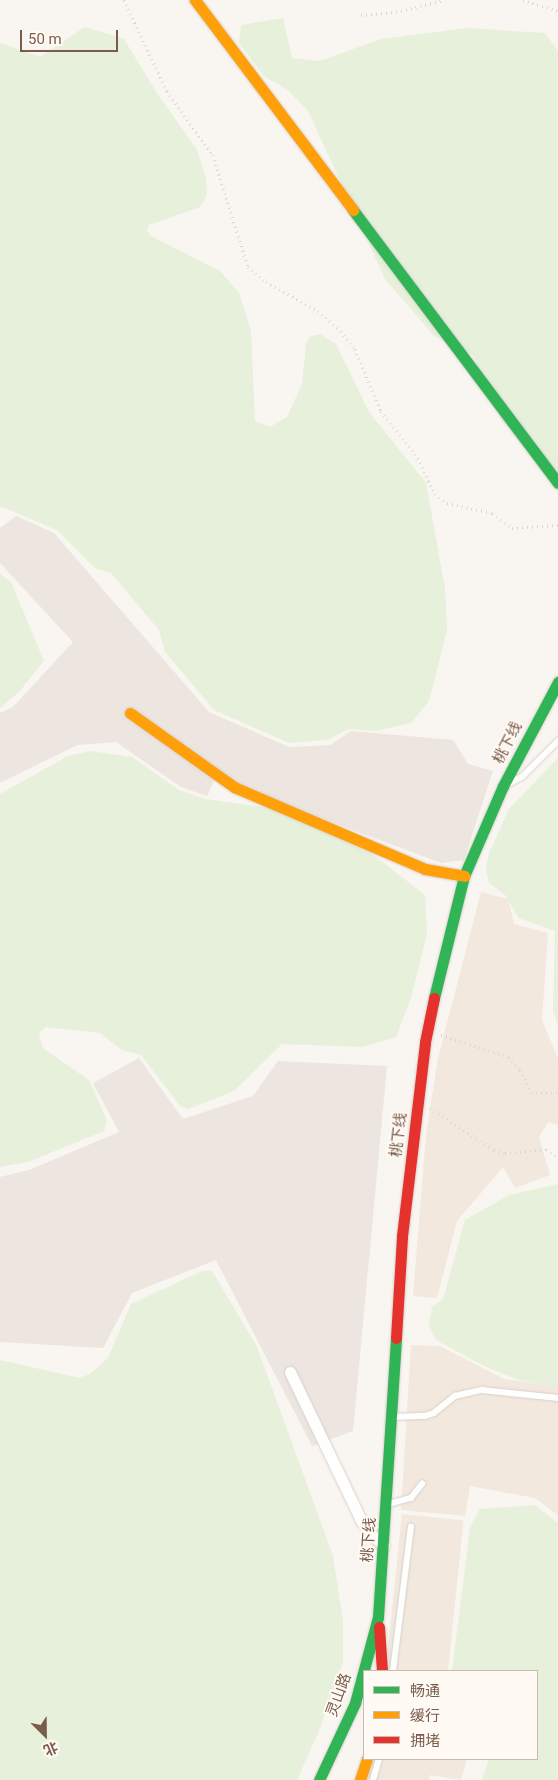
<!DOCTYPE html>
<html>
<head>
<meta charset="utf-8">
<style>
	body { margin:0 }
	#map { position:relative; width:558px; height:1780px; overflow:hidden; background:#f9f5f0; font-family:Roboto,"Noto Sans SC",sans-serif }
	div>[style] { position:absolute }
	.residential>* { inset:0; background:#f2e8de; transform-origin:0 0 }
	.industrial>* { inset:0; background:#ede5e0 }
	.green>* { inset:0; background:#e7f0db }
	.path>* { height:2.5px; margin-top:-1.25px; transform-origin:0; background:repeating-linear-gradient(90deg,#dcd5d0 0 1px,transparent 0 5px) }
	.roads { filter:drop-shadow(0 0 1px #d7d1cb) drop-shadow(0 0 1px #d7d1cb) }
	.lane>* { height:5.5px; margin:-2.75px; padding:0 2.75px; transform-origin:2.75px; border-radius:2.75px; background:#fefefd }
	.street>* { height:11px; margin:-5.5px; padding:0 5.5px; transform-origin:5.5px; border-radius:5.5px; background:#fefefd }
	.fast>* { height:11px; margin:-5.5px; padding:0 5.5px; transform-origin:5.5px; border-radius:5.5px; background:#30b455 }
	.slow>* { height:11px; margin:-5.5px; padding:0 5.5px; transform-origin:5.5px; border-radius:5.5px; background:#ff9f0a }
	.jam>* { height:11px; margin:-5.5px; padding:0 5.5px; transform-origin:5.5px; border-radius:5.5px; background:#e5322d }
	span { translate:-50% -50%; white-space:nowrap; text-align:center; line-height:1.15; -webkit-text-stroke:4px #fffaf3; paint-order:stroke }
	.street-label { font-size:15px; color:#7a5c4d }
	.legend { position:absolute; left:363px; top:1670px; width:175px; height:90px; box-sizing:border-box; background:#fffaf3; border:1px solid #cabbb1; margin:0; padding:6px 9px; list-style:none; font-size:15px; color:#7a5c4d }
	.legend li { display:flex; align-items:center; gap:10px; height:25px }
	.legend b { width:25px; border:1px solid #cabbb1 }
	.north { position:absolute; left:20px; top:1710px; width:50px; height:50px; -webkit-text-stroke:4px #fffaf3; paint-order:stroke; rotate:157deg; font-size:14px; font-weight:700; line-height:20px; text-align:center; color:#7a5c4d }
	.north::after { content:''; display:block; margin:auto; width:18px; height:22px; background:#7a5c4d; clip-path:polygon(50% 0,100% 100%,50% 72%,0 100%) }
	.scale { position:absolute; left:20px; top:30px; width:98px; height:22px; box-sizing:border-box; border:2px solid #7a5c4d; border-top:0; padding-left:6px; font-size:15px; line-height:18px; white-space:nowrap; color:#7a5c4d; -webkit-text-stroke:4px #fffaf3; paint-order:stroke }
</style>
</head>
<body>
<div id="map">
	<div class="residential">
		<i style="clip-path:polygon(481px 892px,508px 899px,514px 924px,548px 933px,542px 1020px,558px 1059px,558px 1125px,548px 1122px,539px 1137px,550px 1175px,515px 1188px,503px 1167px,457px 1221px,437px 1298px,413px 1296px,426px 1135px,438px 1058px)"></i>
		<i style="clip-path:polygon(411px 1345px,440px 1346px,504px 1379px,558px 1387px,558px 1515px,535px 1498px,470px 1486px,465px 1516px,401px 1510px)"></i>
		<i style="left:402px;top:1514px;width:62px;height:158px;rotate:6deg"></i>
		<i style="clip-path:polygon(371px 1759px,467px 1759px,461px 1780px,430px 1775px,429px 1780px,365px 1780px)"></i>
	</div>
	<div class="industrial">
		<i style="clip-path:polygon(16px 516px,54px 533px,209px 712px,289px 747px,330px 745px,351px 731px,453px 740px,468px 764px,493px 771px,464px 860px,441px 863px,215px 778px,207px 796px,181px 787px,116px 742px,77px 745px,0 783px,0 713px,13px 707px,73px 642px,0 563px,0 528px)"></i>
		<i style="clip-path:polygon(139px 1058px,183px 1119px,253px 1096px,278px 1061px,387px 1066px,353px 1431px,312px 1446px,216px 1260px,132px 1293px,103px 1348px,0 1342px,0 1177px,29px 1170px,119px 1132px,93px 1083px)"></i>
	</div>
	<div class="green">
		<i style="clip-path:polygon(283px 18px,292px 58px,320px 61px,381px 39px,467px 28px,545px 33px,558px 51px,558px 491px,500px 418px,473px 355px,434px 336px,385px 279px,308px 111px,289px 91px,264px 76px,239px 43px,241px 25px)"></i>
		<i style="clip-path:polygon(85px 27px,124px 39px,155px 90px,197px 150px,206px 179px,207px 195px,200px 207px,149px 225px,147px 231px,151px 236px,220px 271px,239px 293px,251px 331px,255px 421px,270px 427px,287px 417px,302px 384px,306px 344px,311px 336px,320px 334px,336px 344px,369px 412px,426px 483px,445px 588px,447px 630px,429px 701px,411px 723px,375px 731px,349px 729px,327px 740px,289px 743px,214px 710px,165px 652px,159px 630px,111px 573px,96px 569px,57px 530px,0 506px,0 43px,40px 57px)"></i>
		<i style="clip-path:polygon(0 573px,11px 582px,44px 661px,19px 692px,0 708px)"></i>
		<i style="clip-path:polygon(90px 751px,132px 757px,179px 790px,205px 799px,271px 808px,371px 853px,425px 895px,427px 933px,411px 998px,396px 1037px,363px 1047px,282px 1044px,234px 1091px,188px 1109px,180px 1106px,141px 1055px,122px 1050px,100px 1033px,46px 1027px,39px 1033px,43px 1048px,89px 1080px,107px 1121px,104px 1131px,28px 1162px,0 1167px,0 794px,68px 756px)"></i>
		<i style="clip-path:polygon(558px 758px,558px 1025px,553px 1011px,555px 931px,519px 918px,505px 895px,489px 883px,486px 868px,489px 853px,509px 809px)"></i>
		<i style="clip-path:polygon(558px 1184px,558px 1388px,519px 1380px,486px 1367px,436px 1340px,429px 1326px,432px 1307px,443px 1299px,465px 1220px,509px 1195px)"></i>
		<i style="clip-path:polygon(202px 1271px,212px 1271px,257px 1347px,333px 1556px,343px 1621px,343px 1662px,319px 1731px,297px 1780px,0 1780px,0 1360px,80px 1378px,91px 1373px,108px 1358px,131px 1304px)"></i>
		<i style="clip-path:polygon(535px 1505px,558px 1523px,558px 1780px,482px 1780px,489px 1759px,537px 1759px,537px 1671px,452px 1671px,470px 1528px,480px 1509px)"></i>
	</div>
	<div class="path">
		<i style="left:124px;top:0;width:101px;rotate:64.7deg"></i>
		<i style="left:167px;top:91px;width:79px;rotate:54.3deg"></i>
		<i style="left:213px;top:155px;width:117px;rotate:72.6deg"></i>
		<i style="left:248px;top:267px;width:23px;rotate:40deg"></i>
		<i style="left:266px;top:282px;width:60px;rotate:29.1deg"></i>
		<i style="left:318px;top:311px;width:30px;rotate:41deg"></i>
		<i style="left:341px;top:331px;width:23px;rotate:52deg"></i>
		<i style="left:355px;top:349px;width:67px;rotate:67.2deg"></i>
		<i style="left:381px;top:411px;width:60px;rotate:51.8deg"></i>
		<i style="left:418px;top:458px;width:40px;rotate:65deg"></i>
		<i style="left:435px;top:494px;width:15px;rotate:37deg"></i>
		<i style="left:447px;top:503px;width:47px;rotate:12.3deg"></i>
		<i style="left:493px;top:513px;width:24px;rotate:38deg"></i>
		<i style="left:512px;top:528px;width:46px;rotate:-3.7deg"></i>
		<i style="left:523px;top:0;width:37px;rotate:17deg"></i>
		<i style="left:361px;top:15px;width:35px;rotate:-5deg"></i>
		<i style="left:396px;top:12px;width:49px;rotate:-14deg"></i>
		<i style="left:441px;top:1035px;width:71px;rotate:17.9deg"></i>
		<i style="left:509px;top:1057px;width:17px;rotate:50deg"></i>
		<i style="left:520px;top:1070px;width:25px;rotate:64deg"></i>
		<i style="left:531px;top:1093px;width:27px"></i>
		<i style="left:430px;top:1108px;width:77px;rotate:33.3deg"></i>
		<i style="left:494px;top:1150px;width:11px;rotate:15deg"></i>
		<i style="left:505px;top:1153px;width:42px;rotate:-5.4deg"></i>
		<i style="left:547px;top:1149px;width:14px;rotate:39deg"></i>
	</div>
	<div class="roads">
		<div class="lane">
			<i style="left:508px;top:784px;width:16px;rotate:-27deg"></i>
			<i style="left:522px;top:777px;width:51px;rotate:-45deg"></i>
			<i style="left:392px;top:1417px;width:33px;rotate:-2deg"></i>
			<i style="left:425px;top:1416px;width:9px;rotate:-18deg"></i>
			<i style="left:434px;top:1413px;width:27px;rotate:-39deg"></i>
			<i style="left:455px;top:1396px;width:28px;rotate:-13deg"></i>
			<i style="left:482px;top:1390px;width:76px;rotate:6deg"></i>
			<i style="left:386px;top:1505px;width:26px;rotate:-16deg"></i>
			<i style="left:411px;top:1498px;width:18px;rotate:-52deg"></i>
			<i style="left:393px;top:1671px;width:145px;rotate:-82.9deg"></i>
			<i style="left:373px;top:1780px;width:22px;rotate:-74deg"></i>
		</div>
		<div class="street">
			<i style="left:290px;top:1372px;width:164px;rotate:64.4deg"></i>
			<i style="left:361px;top:1520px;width:15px;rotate:58deg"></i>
			<i style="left:369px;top:1533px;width:19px;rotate:39deg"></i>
		</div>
		<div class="fast">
			<i style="left:353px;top:210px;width:341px;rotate:53.1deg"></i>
			<i style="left:434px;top:998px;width:126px;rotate:-76.2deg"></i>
			<i style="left:464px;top:876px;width:98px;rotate:-66.6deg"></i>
			<i style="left:503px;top:786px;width:118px;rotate:-62.1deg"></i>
			<i style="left:319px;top:1780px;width:85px;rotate:-64.9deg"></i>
			<i style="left:355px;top:1703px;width:89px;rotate:-75deg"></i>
			<i style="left:378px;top:1617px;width:280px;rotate:-86.3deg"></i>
		</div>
		<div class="slow">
			<i style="left:195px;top:0;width:263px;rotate:53deg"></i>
			<i style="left:130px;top:713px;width:128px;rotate:35.4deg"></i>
			<i style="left:234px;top:787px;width:208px;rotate:23.2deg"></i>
			<i style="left:425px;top:869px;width:40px;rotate:10deg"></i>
			<i style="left:360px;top:1780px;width:22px;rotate:-72deg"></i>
		</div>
		<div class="jam">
			<i style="left:396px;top:1338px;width:102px;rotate:-86.6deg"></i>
			<i style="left:402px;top:1236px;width:195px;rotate:-83.2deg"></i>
			<i style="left:425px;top:1042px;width:45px;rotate:-78.4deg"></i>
			<i style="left:379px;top:1627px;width:44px;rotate:86.1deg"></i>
		</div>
	</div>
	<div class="street-label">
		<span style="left:508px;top:743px;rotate:-63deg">桃下线</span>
		<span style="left:399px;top:1135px;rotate:-83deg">桃下线</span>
		<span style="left:369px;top:1540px;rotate:-86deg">桃下线</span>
		<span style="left:339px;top:1695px;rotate:-70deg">灵山路</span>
	</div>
	<ul class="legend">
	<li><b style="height:6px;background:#30b455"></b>畅通</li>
	<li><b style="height:6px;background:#ff9f0a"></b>缓行</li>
	<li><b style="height:6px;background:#e5322d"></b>拥堵</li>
	</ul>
	<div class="north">北</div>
	<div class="scale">50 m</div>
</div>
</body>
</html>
